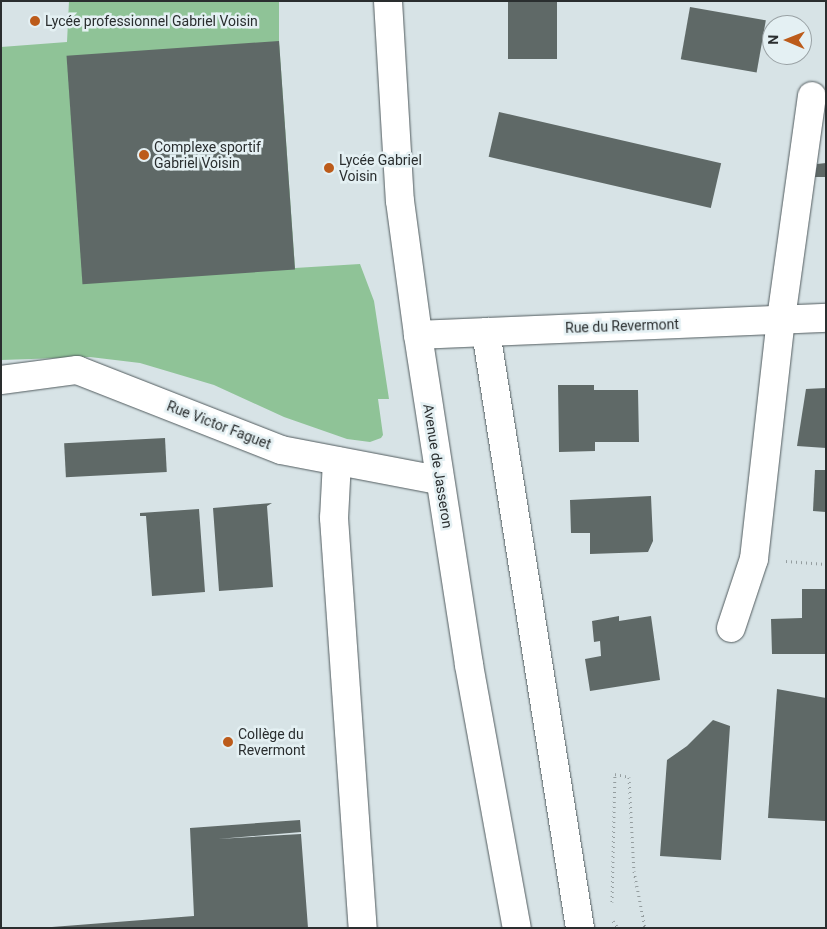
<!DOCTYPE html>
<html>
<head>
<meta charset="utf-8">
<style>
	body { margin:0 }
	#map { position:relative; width:827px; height:929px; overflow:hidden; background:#d7e3e6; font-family:Roboto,sans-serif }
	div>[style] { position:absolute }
	.green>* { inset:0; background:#8fc397 }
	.building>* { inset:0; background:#5f6967; transform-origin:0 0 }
	.path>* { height:3px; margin-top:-1.5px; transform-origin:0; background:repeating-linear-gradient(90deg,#949d9f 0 1px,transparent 0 5px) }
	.roads { filter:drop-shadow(0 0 1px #525c5f) drop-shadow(0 0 1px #525c5f) }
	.minor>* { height:28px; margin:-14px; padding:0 14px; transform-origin:14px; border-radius:14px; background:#fff }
	.major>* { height:28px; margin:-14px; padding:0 14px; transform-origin:14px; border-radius:14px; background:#fff }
	.dots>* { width:14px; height:14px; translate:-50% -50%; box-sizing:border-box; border:2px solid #e4f0f3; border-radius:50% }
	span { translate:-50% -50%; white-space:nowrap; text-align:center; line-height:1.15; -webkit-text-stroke:5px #e4f0f3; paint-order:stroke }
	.poi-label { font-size:14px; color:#2a2e2f }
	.left { translate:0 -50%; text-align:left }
	.street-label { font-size:14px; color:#2a2e2f }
	.frame { position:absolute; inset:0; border:2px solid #2a2e2f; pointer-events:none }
	.north { position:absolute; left:762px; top:15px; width:50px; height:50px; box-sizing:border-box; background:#e4f0f3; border:1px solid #9aa2a5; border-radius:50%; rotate:271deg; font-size:14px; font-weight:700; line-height:20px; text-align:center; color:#2a2e2f }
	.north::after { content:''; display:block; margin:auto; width:18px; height:22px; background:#bc5b1a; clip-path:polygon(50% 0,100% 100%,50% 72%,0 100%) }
</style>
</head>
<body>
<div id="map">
	<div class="green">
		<i style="clip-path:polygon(69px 1px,279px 1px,279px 41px,295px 268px,360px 264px,374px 301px,389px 399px,378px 399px,383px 435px,381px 438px,370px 442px,347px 439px,284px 417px,214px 385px,140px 363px,90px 357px,1px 360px,1px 47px,67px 42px)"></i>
	</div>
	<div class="building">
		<i style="left:508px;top:1px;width:49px;height:58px"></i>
		<i style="left:690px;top:7px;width:77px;height:53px;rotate:10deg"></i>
		<i style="left:279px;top:41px;width:229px;height:213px;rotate:86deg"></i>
		<i style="left:499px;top:112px;width:228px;height:46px;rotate:13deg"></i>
		<i style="clip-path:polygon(826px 163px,826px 177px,815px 177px,817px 164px)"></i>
		<i style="clip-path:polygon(558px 385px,594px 385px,594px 390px,638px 390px,639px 442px,595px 442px,595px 451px,559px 452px)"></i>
		<i style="clip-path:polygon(826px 388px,826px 448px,797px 446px,806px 389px)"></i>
		<i style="left:165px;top:438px;width:34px;height:101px;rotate:87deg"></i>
		<i style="clip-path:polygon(815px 470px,826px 470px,826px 512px,813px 511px)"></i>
		<i style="clip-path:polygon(651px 496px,653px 541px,648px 552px,590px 554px,590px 533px,571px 533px,570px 500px)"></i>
		<i style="clip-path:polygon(272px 503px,267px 506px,273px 587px,219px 591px,213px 508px)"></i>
		<i style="clip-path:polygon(199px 509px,205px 592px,152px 596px,146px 516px,140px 516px,140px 513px)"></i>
		<i style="clip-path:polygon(802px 589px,825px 589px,826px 654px,772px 654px,771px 619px,802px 618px)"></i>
		<i style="clip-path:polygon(619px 616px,619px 621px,651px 616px,660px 680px,590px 691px,585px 659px,601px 656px,600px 641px,594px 642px,592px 621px)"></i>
		<i style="clip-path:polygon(777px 689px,826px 698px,825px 821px,768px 818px)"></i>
		<i style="clip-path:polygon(713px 720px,730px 726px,721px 860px,660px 856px,667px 760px,687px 746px)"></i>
		<i style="clip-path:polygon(300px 820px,301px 832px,218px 839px,301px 834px,308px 928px,39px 928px,194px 916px,190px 828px)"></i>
	</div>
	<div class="path">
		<i style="left:786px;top:561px;width:40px;rotate:4.3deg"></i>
		<i style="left:612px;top:902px;width:128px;rotate:-88.7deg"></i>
		<i style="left:615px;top:774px;width:14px;rotate:12deg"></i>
		<i style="left:629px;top:777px;width:94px;rotate:87deg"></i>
		<i style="left:634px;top:871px;width:58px;rotate:79.1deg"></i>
		<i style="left:613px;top:921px;width:9px;rotate:54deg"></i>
	</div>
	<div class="roads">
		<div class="minor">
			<i style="left:486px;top:332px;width:603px;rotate:81.04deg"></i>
			<i style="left:418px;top:335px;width:408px;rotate:-2.4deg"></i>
			<i style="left:1px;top:380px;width:77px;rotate:-7.5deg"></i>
			<i style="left:77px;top:370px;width:219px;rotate:21.4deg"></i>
			<i style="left:281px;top:450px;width:161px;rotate:10.8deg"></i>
			<i style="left:337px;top:461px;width:57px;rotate:93deg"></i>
			<i style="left:334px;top:518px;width:411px;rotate:86deg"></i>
			<i style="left:731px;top:628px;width:73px;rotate:-71.6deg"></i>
			<i style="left:754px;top:559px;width:242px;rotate:-83.6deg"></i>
			<i style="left:781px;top:319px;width:225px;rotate:-82.1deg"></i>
		</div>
		<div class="major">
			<i style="left:388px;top:1px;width:200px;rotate:86.6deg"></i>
			<i style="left:400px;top:201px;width:135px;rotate:82.3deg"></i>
			<i style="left:418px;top:335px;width:334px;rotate:81.2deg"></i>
			<i style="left:469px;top:665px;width:267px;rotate:79.7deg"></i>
		</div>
	</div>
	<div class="dots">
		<i style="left:35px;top:21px;background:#bc5b1a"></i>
		<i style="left:144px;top:155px;background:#bc5b1a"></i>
		<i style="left:329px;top:168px;background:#bc5b1a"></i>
		<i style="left:228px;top:742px;background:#bc5b1a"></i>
	</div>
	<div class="poi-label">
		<span class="left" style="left:45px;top:21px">Lycée professionnel Gabriel Voisin</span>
		<span class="left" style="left:154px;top:155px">Complexe sportif<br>Gabriel Voisin</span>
		<span class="left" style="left:339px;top:168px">Lycée Gabriel<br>Voisin</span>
		<span class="left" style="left:238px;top:742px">Collège du<br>Revermont</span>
	</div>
	<div class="street-label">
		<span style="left:622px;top:326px;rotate:-2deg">Rue du Revermont</span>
		<span style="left:219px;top:425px;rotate:21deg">Rue Victor Faguet</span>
		<span style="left:438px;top:466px;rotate:81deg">Avenue de Jasseron</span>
	</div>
	<div class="frame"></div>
	<div class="north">N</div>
</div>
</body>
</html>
